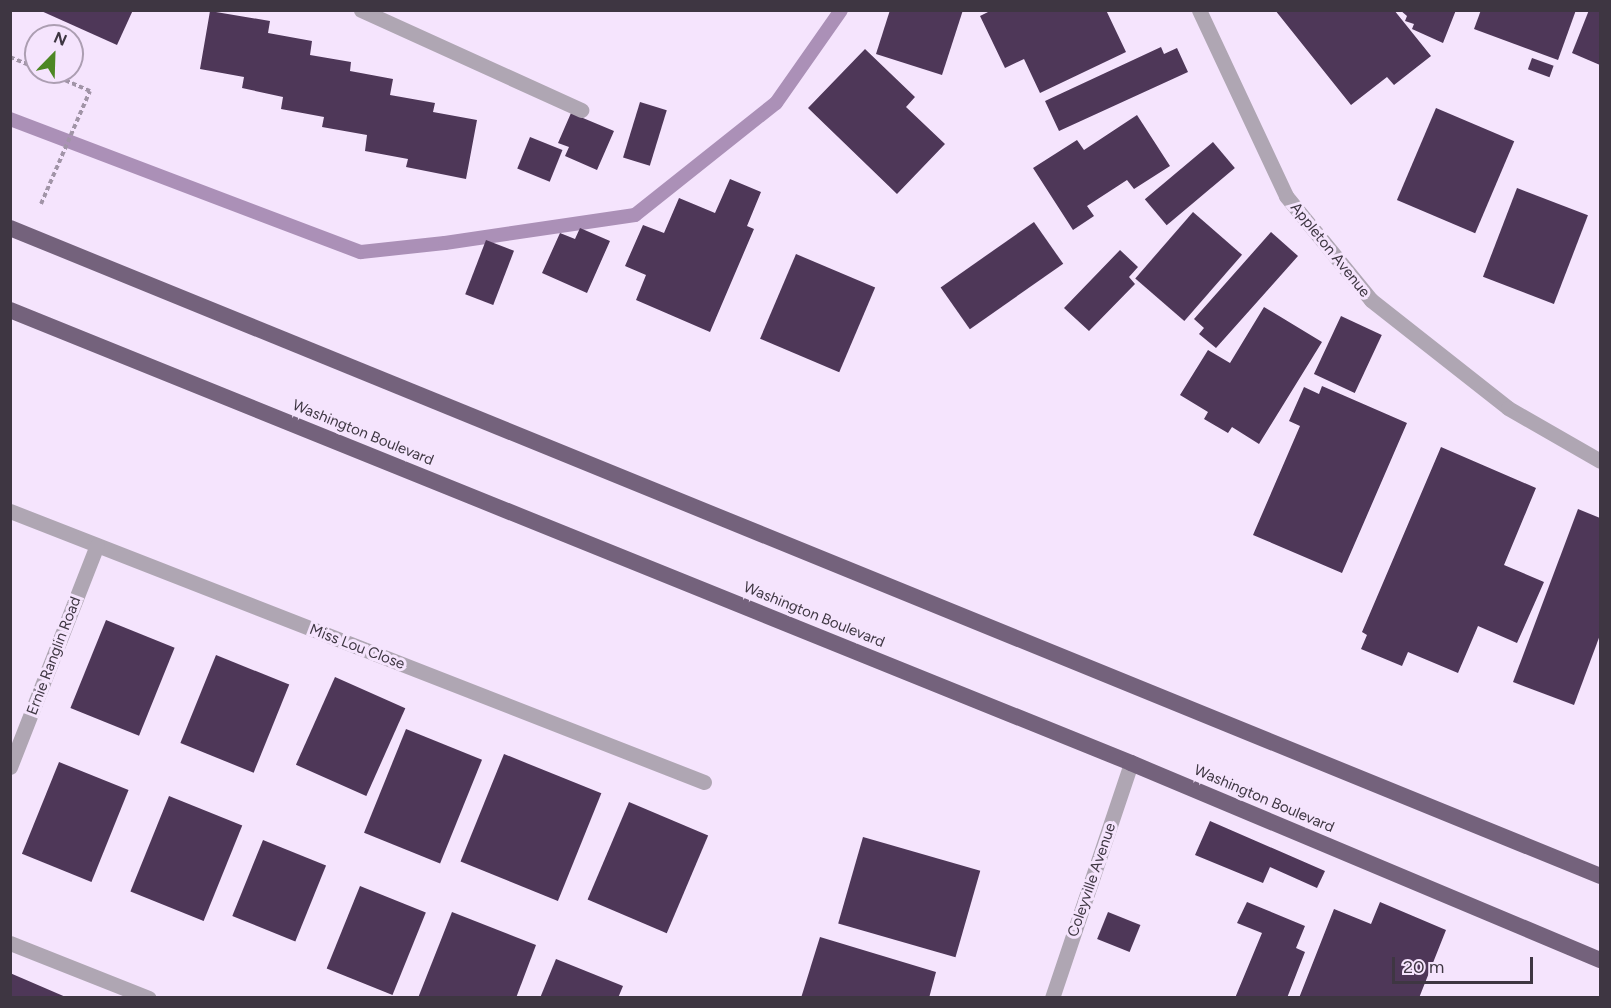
<!DOCTYPE html>
<html>
<head>
<meta charset="utf-8">
<style>
	body { margin:0 }
	#map { position:relative; width:1611px; height:1008px; overflow:hidden; background:#f5e4fd; font-family:Figtree,sans-serif }
	div>[style] { position:absolute }
	.stream>* { height:14px; margin:-7px; padding:0 7px; transform-origin:7px; border-radius:7px; background:#ab90b7 }
	.building>* { inset:0; background:#4e3758; transform-origin:0 0 }
	.path>* { height:4px; margin-top:-2px; transform-origin:0; background:repeating-linear-gradient(90deg,#a194a7 0 4.5px,transparent 0 7.5px) }
	.service>* { height:15px; margin:-7.5px; padding:0 7.5px; transform-origin:7.5px; border-radius:7.5px; background:#afa6b3 }
	.minor>* { height:15px; margin:-7.5px; padding:0 7.5px; transform-origin:7.5px; border-radius:7.5px; background:#afa6b3 }
	.trunk>* { height:16px; margin:-8px; padding:0 8px; transform-origin:8px; border-radius:8px; background:#74627c }
	span { translate:-50% -50%; white-space:nowrap; text-align:center; line-height:1.15; -webkit-text-stroke:6px #f5e4fd; paint-order:stroke }
	.street-label { font-size:15px; color:#3e3642 }
	.frame { position:absolute; inset:0; border:12px solid #3e3642; pointer-events:none }
	.north { position:absolute; left:24px; top:24px; width:60px; height:60px; box-sizing:border-box; background:#f5e4fd; border:2px solid #ac9eb2; border-radius:50%; rotate:23deg; font-size:16px; font-weight:700; line-height:24px; text-align:center; color:#3e3642 }
	.north::after { content:''; display:block; margin:auto; width:21px; height:27px; background:#4d8724; clip-path:polygon(50% 0,100% 100%,50% 72%,0 100%) }
	.scale { position:absolute; left:1392px; top:957px; width:141px; height:27px; box-sizing:border-box; border:3px solid #3e3642; border-top:0; padding-left:8px; font-size:18px; line-height:21px; white-space:nowrap; color:#3e3642; -webkit-text-stroke:4px #f5e4fd; paint-order:stroke }
</style>
</head>
<body>
<div id="map">
	<div class="stream">
		<i style="left:10px;top:119px;width:375px;rotate:20.8deg"></i>
		<i style="left:361px;top:252px;width:84px;rotate:-6.1deg"></i>
		<i style="left:445px;top:243px;width:192px;rotate:-8.4deg"></i>
		<i style="left:635px;top:215px;width:180px;rotate:-38.5deg"></i>
		<i style="left:776px;top:103px;width:113px;rotate:-55deg"></i>
	</div>
	<div class="building">
		<i style="clip-path:polygon(39px 10px,133px 10px,117px 45px)"></i>
		<i style="clip-path:polygon(890px 10px,963px 10px,942px 75px,876px 54px)"></i>
		<i style="clip-path:polygon(992px 10px,1106px 10px,1126px 52px,1040px 93px,1024px 59px,1005px 68px,980px 16px)"></i>
		<i style="clip-path:polygon(1275px 10px,1394px 10px,1431px 56px,1394px 85px,1387px 77px,1351px 105px)"></i>
		<i style="clip-path:polygon(1400px 10px,1456px 10px,1443px 43px,1412px 29px,1414px 24px,1405px 21px,1407px 16px)"></i>
		<i style="clip-path:polygon(1481px 10px,1576px 10px,1558px 60px,1474px 29px)"></i>
		<i style="clip-path:polygon(1589px 10px,1600px 10px,1600px 65px,1572px 53px)"></i>
		<i style="clip-path:polygon(210px 11px,270px 21px,268px 33px,312px 41px,310px 55px,351px 62px,350px 71px,393px 79px,390px 95px,435px 103px,433px 112px,477px 120px,466px 179px,406px 167px,408px 159px,365px 151px,367px 135px,322px 127px,324px 117px,281px 109px,283px 97px,242px 88px,244px 77px,200px 69px)"></i>
		<i style="clip-path:polygon(1161px 47px,1164px 54px,1177px 48px,1188px 72px,1059px 131px,1045px 101px)"></i>
		<i style="clip-path:polygon(865px 49px,915px 97px,906px 107px,945px 144px,897px 194px,808px 108px)"></i>
		<i style="left:1532px;top:58px;width:23px;height:12px;rotate:20deg"></i>
		<i style="left:640px;top:102px;width:28px;height:58px;rotate:17deg"></i>
		<i style="left:1436px;top:108px;width:85px;height:100px;rotate:23deg"></i>
		<i style="clip-path:polygon(571px 113px,614px 131px,597px 170px,565px 156px,569px 147px,558px 143px)"></i>
		<i style="clip-path:polygon(1137px 115px,1170px 166px,1134px 189px,1127px 180px,1087px 206px,1094px 216px,1073px 230px,1033px 168px,1077px 140px,1084px 150px)"></i>
		<i style="left:530px;top:137px;width:35px;height:34px;rotate:22deg"></i>
		<i style="left:1213px;top:142px;width:34px;height:89px;rotate:50deg"></i>
		<i style="clip-path:polygon(730px 179px,761px 192px,747px 226px,754px 229px,710px 332px,636px 300px,646px 275px,625px 266px,643px 225px,664px 233px,679px 198px,715px 213px)"></i>
		<i style="left:1517px;top:188px;width:76px;height:95px;rotate:21deg"></i>
		<i style="left:1193px;top:212px;width:65px;height:88px;rotate:41deg"></i>
		<i style="left:1034px;top:222px;width:51px;height:114px;rotate:55deg"></i>
		<i style="clip-path:polygon(580px 228px,610px 241px,587px 293px,542px 273px,560px 233px,575px 239px)"></i>
		<i style="clip-path:polygon(1271px 232px,1298px 256px,1216px 348px,1199px 334px,1204px 328px,1194px 319px)"></i>
		<i style="left:486px;top:240px;width:30px;height:58px;rotate:21deg"></i>
		<i style="clip-path:polygon(1120px 250px,1138px 267px,1129px 277px,1135px 284px,1089px 331px,1064px 308px)"></i>
		<i style="left:796px;top:254px;width:86px;height:92px;rotate:23deg"></i>
		<i style="clip-path:polygon(1264px 307px,1322px 342px,1259px 444px,1232px 427px,1228px 433px,1204px 419px,1208px 412px,1180px 395px,1208px 350px,1230px 363px)"></i>
		<i style="left:1341px;top:316px;width:45px;height:64px;rotate:25deg"></i>
		<i style="clip-path:polygon(1322px 386px,1407px 423px,1342px 573px,1253px 535px,1300px 426px,1289px 421px,1304px 387px,1319px 394px)"></i>
		<i style="clip-path:polygon(1441px 447px,1536px 488px,1504px 565px,1544px 582px,1517px 643px,1478px 626px,1458px 673px,1408px 652px,1402px 666px,1361px 649px,1367px 635px,1362px 632px)"></i>
		<i style="clip-path:polygon(1578px 509px,1600px 518px,1600px 635px,1574px 705px,1513px 682px)"></i>
		<i style="left:106px;top:620px;width:74px;height:95px;rotate:22deg"></i>
		<i style="left:216px;top:655px;width:79px;height:95px;rotate:22deg"></i>
		<i style="left:335px;top:677px;width:77px;height:96px;rotate:24deg"></i>
		<i style="left:406px;top:729px;width:82px;height:112px;rotate:22deg"></i>
		<i style="left:504px;top:754px;width:105px;height:116px;rotate:22deg"></i>
		<i style="left:59px;top:762px;width:75px;height:99px;rotate:22deg"></i>
		<i style="left:169px;top:796px;width:79px;height:103px;rotate:22deg"></i>
		<i style="left:629px;top:802px;width:86px;height:106px;rotate:23deg"></i>
		<i style="clip-path:polygon(1210px 821px,1325px 871px,1317px 888px,1270px 867px,1263px 883px,1195px 855px)"></i>
		<i style="left:863px;top:837px;width:122px;height:90px;rotate:16deg"></i>
		<i style="left:263px;top:840px;width:68px;height:82px;rotate:22deg"></i>
		<i style="left:360px;top:886px;width:71px;height:89px;rotate:22deg"></i>
		<i style="clip-path:polygon(1247px 902px,1305px 926px,1296px 948px,1305px 952px,1287px 998px,1235px 998px,1262px 933px,1237px 923px)"></i>
		<i style="clip-path:polygon(1380px 902px,1446px 930px,1419px 998px,1299px 998px,1334px 909px,1371px 924px)"></i>
		<i style="clip-path:polygon(452px 912px,536px 945px,516px 998px,418px 998px)"></i>
		<i style="left:1108px;top:912px;width:35px;height:29px;rotate:22deg"></i>
		<i style="clip-path:polygon(820px 937px,936px 972px,929px 998px,801px 998px)"></i>
		<i style="clip-path:polygon(556px 959px,623px 986px,618px 998px,540px 998px)"></i>
		<i style="clip-path:polygon(10px 973px,68px 998px,10px 998px)"></i>
	</div>
	<div class="path">
		<i style="left:10px;top:57px;width:28px;rotate:23deg"></i>
		<i style="left:41px;top:204px;width:123px;rotate:-66.6deg"></i>
		<i style="left:90px;top:91px;width:48px;rotate:-156.6deg"></i>
	</div>
	<div class="service">
		<i style="left:361px;top:10px;width:242px;rotate:24.4deg"></i>
	</div>
	<div class="minor">
		<i style="left:1199px;top:10px;width:205px;rotate:64.9deg"></i>
		<i style="left:1286px;top:196px;width:134px;rotate:50.7deg"></i>
		<i style="left:1371px;top:300px;width:174px;rotate:38.2deg"></i>
		<i style="left:1508px;top:408px;width:106px;rotate:29.9deg"></i>
		<i style="left:10px;top:511px;width:745px;rotate:21.33deg"></i>
		<i style="left:10px;top:767px;width:238px;rotate:-68.6deg"></i>
		<i style="left:10px;top:943px;width:149px;rotate:21.6deg"></i>
		<i style="left:1052px;top:998px;width:248px;rotate:-71.4deg"></i>
	</div>
	<div class="trunk">
		<i style="left:10px;top:228px;width:1717px;rotate:22.17deg"></i>
		<i style="left:10px;top:310px;width:1209px;rotate:22deg"></i>
		<i style="left:1131px;top:763px;width:509px;rotate:22.78deg"></i>
	</div>
	<div class="street-label">
		<span style="left:1330px;top:250px;rotate:51deg">Appleton Avenue</span>
		<span style="left:363px;top:433px;rotate:22deg">Washington Boulevard</span>
		<span style="left:814px;top:615px;rotate:22deg">Washington Boulevard</span>
		<span style="left:357px;top:647px;rotate:21deg">Miss Lou Close</span>
		<span style="left:54px;top:656px;rotate:-69deg">Ernie Ranglin Road</span>
		<span style="left:1264px;top:799px;rotate:23deg">Washington Boulevard</span>
		<span style="left:1092px;top:880px;rotate:-71deg">Coleyville Avenue</span>
	</div>
	<div class="frame"></div>
	<div class="north">N</div>
	<div class="scale">20 m</div>
</div>
</body>
</html>
